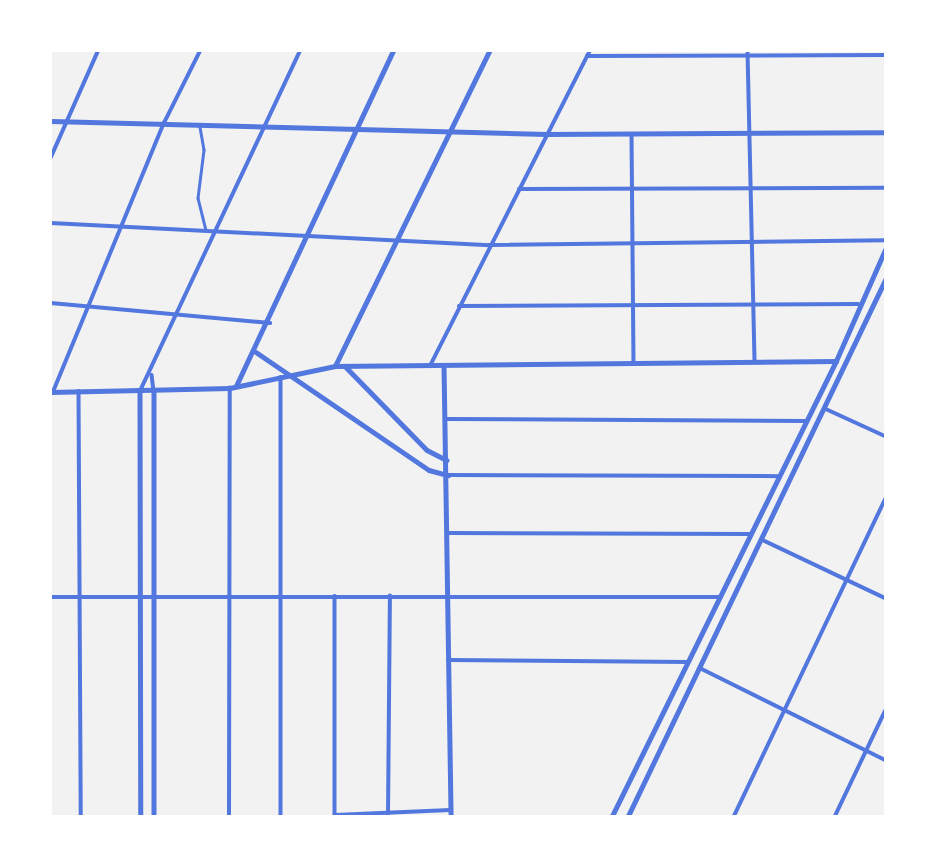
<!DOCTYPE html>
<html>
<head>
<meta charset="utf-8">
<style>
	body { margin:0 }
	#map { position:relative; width:936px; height:867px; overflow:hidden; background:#f2f2f2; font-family:"Roboto Serif",serif }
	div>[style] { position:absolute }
	.pedestrian>* { height:2.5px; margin:-1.25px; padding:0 1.25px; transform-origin:1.25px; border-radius:1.25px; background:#5277de }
	.minor>* { height:3.5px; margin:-1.75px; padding:0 1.75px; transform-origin:1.75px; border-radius:1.75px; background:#5277de }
	.tertiary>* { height:4.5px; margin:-2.25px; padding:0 2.25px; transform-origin:2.25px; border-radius:2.25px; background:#5277de }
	span { translate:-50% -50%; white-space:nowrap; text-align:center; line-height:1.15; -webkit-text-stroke:6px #fff; paint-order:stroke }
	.frame { position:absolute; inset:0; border:52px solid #fff; pointer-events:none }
</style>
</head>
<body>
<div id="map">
	<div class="pedestrian">
		<i style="left:200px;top:127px;width:23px;rotate:80deg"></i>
		<i style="left:204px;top:150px;width:48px;rotate:97.1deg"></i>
		<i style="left:198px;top:198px;width:33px;rotate:76deg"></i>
	</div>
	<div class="minor">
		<i style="left:748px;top:51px;width:310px;rotate:88.7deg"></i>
		<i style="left:587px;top:56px;width:298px;rotate:-0.2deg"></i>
		<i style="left:632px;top:134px;width:228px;rotate:89.5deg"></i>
		<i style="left:51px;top:157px;width:116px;rotate:-66.1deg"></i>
		<i style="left:519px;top:189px;width:366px;rotate:-0.2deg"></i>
		<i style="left:51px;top:223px;width:439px;rotate:2.9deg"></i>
		<i style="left:489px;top:245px;width:396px;rotate:-0.7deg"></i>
		<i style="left:51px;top:303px;width:220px;rotate:5.2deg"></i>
		<i style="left:459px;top:306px;width:399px;rotate:-0.3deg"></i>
		<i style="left:431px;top:364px;width:351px;rotate:-63.1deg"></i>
		<i style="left:152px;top:375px;width:16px;rotate:83deg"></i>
		<i style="left:281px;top:377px;width:439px;rotate:90deg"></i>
		<i style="left:79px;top:391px;width:425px;rotate:89.7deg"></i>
		<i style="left:140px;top:391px;width:376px;rotate:-64.8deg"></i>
		<i style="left:53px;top:392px;width:291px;rotate:-67.6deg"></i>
		<i style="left:164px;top:123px;width:80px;rotate:-63.4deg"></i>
		<i style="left:826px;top:409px;width:65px;rotate:24.6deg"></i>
		<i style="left:447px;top:419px;width:359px;rotate:0.3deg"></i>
		<i style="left:448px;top:475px;width:332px;rotate:0.2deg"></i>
		<i style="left:448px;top:533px;width:303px;rotate:0.2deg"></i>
		<i style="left:763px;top:540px;width:135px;rotate:25.4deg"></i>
		<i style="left:335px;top:596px;width:220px;rotate:90deg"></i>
		<i style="left:51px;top:597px;width:668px"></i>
		<i style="left:448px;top:660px;width:240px;rotate:0.5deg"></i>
		<i style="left:700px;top:668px;width:207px;rotate:26.4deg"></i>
		<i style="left:335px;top:815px;width:115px;rotate:-2.5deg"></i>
		<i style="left:229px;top:816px;width:428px;rotate:-89.9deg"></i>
		<i style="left:388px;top:816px;width:220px;rotate:-89.5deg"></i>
		<i style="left:734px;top:816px;width:350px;rotate:-64.5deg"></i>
		<i style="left:835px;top:816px;width:116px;rotate:-64.5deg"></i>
	</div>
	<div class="tertiary">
		<i style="left:51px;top:121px;width:495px;rotate:1.5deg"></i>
		<i style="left:546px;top:134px;width:339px;rotate:-0.3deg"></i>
		<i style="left:256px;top:352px;width:209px;rotate:34.3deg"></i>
		<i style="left:429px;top:470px;width:20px;rotate:15deg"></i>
		<i style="left:444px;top:365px;width:451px;rotate:89.1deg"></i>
		<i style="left:335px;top:366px;width:351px;rotate:-63.9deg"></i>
		<i style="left:345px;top:366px;width:117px;rotate:45.7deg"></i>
		<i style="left:427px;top:450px;width:22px;rotate:27deg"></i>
		<i style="left:236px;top:386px;width:370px;rotate:-64.9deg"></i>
		<i style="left:140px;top:391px;width:425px;rotate:89.9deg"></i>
		<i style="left:154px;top:391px;width:425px;rotate:90deg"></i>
		<i style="left:51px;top:392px;width:179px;rotate:-1.3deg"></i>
		<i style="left:230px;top:388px;width:107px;rotate:-11.8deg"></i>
		<i style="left:335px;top:366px;width:501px;rotate:-0.57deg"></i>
		<i style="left:612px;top:816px;width:507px;rotate:-63.79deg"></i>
		<i style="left:836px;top:361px;width:121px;rotate:-66.2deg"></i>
		<i style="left:628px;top:816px;width:594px;rotate:-64.38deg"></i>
	</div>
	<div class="frame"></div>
</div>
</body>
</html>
